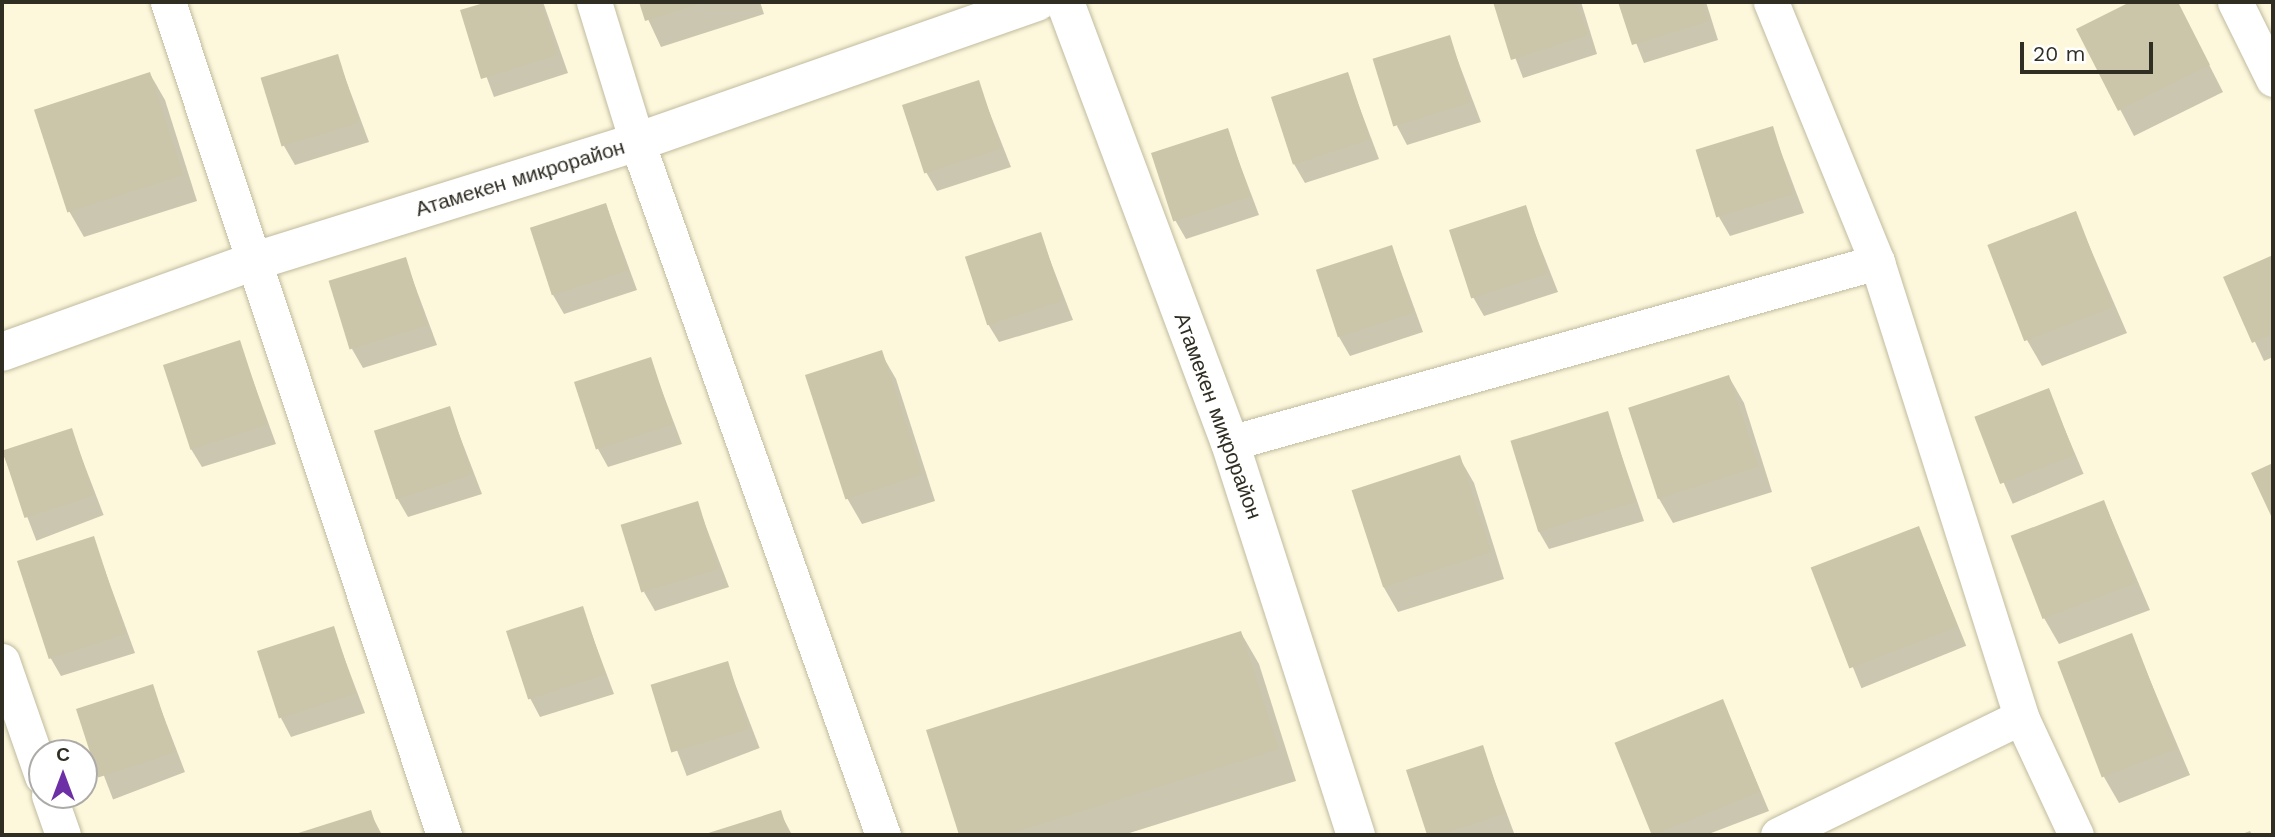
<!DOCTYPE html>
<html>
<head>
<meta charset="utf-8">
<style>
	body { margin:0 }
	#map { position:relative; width:2275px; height:837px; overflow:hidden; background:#fdf8dc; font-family:"Work Sans",sans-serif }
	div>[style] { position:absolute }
	.shadow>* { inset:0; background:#0003; transform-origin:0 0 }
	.building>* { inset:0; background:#cbc6aa; transform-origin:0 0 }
	.roads { filter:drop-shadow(0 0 2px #c0bb9f) drop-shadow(0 0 2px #c0bb9f) }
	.minor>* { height:35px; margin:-17.5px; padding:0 17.5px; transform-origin:17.5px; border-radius:17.5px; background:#fff }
	.tertiary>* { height:38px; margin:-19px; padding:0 19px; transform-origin:19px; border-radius:19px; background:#fff }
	span { translate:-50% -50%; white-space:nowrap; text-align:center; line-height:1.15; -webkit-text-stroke:7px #fff; paint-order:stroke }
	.street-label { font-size:21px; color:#302e23 }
	.frame { position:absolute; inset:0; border:4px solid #302e23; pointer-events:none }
	.north { position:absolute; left:28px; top:739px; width:70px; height:70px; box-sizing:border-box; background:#fff; border:2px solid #acaba7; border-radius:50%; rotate:0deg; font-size:19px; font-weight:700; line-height:28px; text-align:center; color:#302e23 }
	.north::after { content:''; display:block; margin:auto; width:24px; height:32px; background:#6c2fa5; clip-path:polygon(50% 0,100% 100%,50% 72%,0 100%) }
	.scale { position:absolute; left:2020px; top:42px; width:133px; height:32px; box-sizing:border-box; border:4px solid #302e23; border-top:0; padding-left:9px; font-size:21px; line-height:24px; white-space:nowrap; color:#302e23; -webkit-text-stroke:5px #fff; paint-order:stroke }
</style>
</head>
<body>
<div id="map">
	<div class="shadow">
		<i style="clip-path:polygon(493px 2px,543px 2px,568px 73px,494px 97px,462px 11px)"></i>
		<i style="clip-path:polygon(640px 2px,760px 2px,764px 14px,661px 47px)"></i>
		<i style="clip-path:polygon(1494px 2px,1581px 2px,1597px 54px,1523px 78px)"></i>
		<i style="clip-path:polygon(1620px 2px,1706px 2px,1718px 40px,1644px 63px)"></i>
		<i style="clip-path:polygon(2134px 2px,2177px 2px,2223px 92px,2134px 136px,2079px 30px)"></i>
		<i style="clip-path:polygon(1449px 37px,1481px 122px,1407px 145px,1397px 126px)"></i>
		<i style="clip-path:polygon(337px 56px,369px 142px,295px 165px,284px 146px)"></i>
		<i style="clip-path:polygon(150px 74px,165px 100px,197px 201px,84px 237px,69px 211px)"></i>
		<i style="clip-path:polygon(1347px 74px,1379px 159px,1305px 183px,1294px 164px)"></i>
		<i style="clip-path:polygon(978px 83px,1011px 167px,937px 191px,926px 172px)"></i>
		<i style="clip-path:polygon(1772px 128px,1804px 213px,1730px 236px,1719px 217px)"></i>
		<i style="clip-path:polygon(1227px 130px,1259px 215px,1186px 239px,1175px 220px)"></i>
		<i style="clip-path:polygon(606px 205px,637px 290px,564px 314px,553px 295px)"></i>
		<i style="clip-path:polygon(1525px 208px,1558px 292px,1484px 316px,1473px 297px)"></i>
		<i style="clip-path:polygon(2075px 213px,2127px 333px,2042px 366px,2027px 340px)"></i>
		<i style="clip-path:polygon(1040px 234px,1073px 320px,999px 342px,988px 324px)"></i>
		<i style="clip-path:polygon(1392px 247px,1423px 332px,1350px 356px,1339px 337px)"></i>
		<i style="clip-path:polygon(2273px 257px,2273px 357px,2264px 361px,2225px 278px)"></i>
		<i style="clip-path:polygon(405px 259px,437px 345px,363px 368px,352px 349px)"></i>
		<i style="clip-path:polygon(239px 342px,276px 444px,202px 467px,191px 449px)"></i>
		<i style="clip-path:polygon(881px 353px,896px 379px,935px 501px,862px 524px,847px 498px)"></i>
		<i style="clip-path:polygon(650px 359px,682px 444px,608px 467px,598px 449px)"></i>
		<i style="clip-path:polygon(1729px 377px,1744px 403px,1772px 492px,1673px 523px,1658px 497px)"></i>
		<i style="left:2048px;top:390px;width:91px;height:77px;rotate:67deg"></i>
		<i style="clip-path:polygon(449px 408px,482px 494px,408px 517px,397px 498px)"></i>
		<i style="clip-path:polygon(1607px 413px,1644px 521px,1549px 549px,1538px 530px)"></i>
		<i style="left:71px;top:430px;width:91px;height:72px;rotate:69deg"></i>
		<i style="clip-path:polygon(1459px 457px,1474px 483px,1504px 579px,1398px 612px,1383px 586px)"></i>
		<i style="clip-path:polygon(2104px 502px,2150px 610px,2059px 644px,2044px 618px)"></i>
		<i style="clip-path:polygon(697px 503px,729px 587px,655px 611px,644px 592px)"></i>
		<i style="left:1919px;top:529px;width:126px;height:113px;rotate:68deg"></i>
		<i style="clip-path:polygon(93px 538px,135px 653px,61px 676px,50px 657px)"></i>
		<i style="clip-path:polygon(582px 608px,614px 694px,540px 717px,530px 698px)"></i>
		<i style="clip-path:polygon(333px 628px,365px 713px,291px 737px,281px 718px)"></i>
		<i style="clip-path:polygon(1241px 633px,1259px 664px,1296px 781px,1123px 835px,960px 835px,928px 731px)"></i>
		<i style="clip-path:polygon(2131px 635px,2190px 775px,2119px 803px,2104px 777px)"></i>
		<i style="left:727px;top:663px;width:91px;height:78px;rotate:69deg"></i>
		<i style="left:152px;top:686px;width:92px;height:77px;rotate:69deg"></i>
		<i style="clip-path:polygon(1723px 702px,1769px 811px,1706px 835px,1653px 835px,1616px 743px)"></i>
		<i style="clip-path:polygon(1482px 747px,1514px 833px,1430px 835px,1409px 771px)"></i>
		<i style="clip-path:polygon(370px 812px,382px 835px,296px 835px)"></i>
		<i style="clip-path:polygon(780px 812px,792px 835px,706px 835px)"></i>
		<i style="clip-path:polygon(2250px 831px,2252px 835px,2239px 835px)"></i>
	</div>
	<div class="building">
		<i style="clip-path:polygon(487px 2px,541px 2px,558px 55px,481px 79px,460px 10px)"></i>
		<i style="clip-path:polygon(639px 2px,705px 2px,645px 21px)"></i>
		<i style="clip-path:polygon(1493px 2px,1577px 2px,1588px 35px,1511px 60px)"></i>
		<i style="clip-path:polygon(1618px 2px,1703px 2px,1709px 21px,1632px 45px)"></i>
		<i style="clip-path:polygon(2130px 2px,2178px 2px,2210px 65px,2118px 111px,2076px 29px)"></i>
		<i style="left:1450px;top:35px;width:71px;height:81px;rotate:73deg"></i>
		<i style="left:338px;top:54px;width:72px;height:81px;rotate:73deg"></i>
		<i style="left:150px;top:72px;width:108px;height:122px;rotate:72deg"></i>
		<i style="left:1348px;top:72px;width:71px;height:81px;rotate:72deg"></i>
		<i style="left:979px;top:80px;width:72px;height:81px;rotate:72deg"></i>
		<i style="left:1773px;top:126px;width:71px;height:81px;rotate:73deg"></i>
		<i style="left:1228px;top:128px;width:72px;height:81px;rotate:72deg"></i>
		<i style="left:606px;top:203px;width:71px;height:80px;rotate:72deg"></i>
		<i style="left:1526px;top:205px;width:72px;height:81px;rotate:72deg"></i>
		<i style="left:2076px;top:211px;width:103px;height:95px;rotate:69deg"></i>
		<i style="left:1041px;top:232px;width:72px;height:80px;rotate:72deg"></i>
		<i style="left:1392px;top:245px;width:71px;height:80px;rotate:72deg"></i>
		<i style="clip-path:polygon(2273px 255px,2273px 333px,2252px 343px,2223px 277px)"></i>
		<i style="left:406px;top:257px;width:72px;height:81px;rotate:73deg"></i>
		<i style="left:240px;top:340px;width:89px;height:81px;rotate:72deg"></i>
		<i style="left:882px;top:350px;width:131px;height:81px;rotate:72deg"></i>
		<i style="left:651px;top:357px;width:71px;height:81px;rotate:72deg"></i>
		<i style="left:1729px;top:375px;width:96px;height:106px;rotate:72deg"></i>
		<i style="left:2049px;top:388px;width:72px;height:80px;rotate:69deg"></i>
		<i style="left:450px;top:406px;width:72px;height:80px;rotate:72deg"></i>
		<i style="left:1608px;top:411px;width:95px;height:102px;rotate:73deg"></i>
		<i style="left:72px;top:428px;width:71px;height:73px;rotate:72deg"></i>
		<i style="left:1460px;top:455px;width:102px;height:114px;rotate:72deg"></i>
		<i style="clip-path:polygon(2273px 463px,2273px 520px,2251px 473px)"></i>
		<i style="left:2104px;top:500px;width:89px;height:100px;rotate:69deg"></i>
		<i style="left:698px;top:501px;width:71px;height:81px;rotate:73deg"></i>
		<i style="left:1919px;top:526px;width:108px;height:116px;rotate:69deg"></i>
		<i style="left:94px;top:536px;width:103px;height:81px;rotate:72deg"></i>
		<i style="left:583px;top:606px;width:72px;height:81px;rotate:72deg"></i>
		<i style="left:334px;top:626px;width:71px;height:81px;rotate:72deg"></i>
		<i style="clip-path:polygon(1241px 631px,1279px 749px,1006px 835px,959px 835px,926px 730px)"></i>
		<i style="left:2132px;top:633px;width:124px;height:80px;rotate:69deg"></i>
		<i style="left:728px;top:661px;width:71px;height:81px;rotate:73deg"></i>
		<i style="left:153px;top:684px;width:72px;height:81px;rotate:72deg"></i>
		<i style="left:1723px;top:699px;width:100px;height:117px;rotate:68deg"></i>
		<i style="left:1483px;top:745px;width:72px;height:81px;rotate:72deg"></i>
		<i style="clip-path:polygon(371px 810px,379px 835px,292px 835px)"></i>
		<i style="clip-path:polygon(781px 810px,789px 835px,702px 835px)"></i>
	</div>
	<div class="roads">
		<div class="minor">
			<i style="left:168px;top:2px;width:878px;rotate:71.67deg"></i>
			<i style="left:594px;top:2px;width:146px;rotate:72.9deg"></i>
			<i style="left:637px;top:142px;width:735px;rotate:70.46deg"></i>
			<i style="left:1771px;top:2px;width:281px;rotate:67.8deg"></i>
			<i style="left:1877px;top:262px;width:477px;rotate:72.4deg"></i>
			<i style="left:2021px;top:717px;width:130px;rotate:65deg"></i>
			<i style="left:2235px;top:2px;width:86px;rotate:63.7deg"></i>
			<i style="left:1230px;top:443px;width:672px;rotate:-15.63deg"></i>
			<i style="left:2px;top:661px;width:122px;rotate:70.8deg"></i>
			<i style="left:49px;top:795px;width:42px;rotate:70.7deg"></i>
			<i style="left:1778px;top:835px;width:270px;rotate:-25.9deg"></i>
		</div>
		<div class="tertiary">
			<i style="left:1065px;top:2px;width:471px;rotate:69.5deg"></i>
			<i style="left:1230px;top:443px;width:412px;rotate:72.2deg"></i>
			<i style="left:2px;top:352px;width:266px;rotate:-19.8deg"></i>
			<i style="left:252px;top:262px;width:403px;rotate:-17.3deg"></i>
			<i style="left:637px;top:142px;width:424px;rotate:-19.3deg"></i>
		</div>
	</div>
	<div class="street-label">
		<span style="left:520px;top:178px;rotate:-17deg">Атамекен микрорайон</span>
		<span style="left:1218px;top:416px;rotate:70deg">Атамекен микрорайон</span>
	</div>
	<div class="frame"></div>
	<div class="north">С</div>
	<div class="scale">20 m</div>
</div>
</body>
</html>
